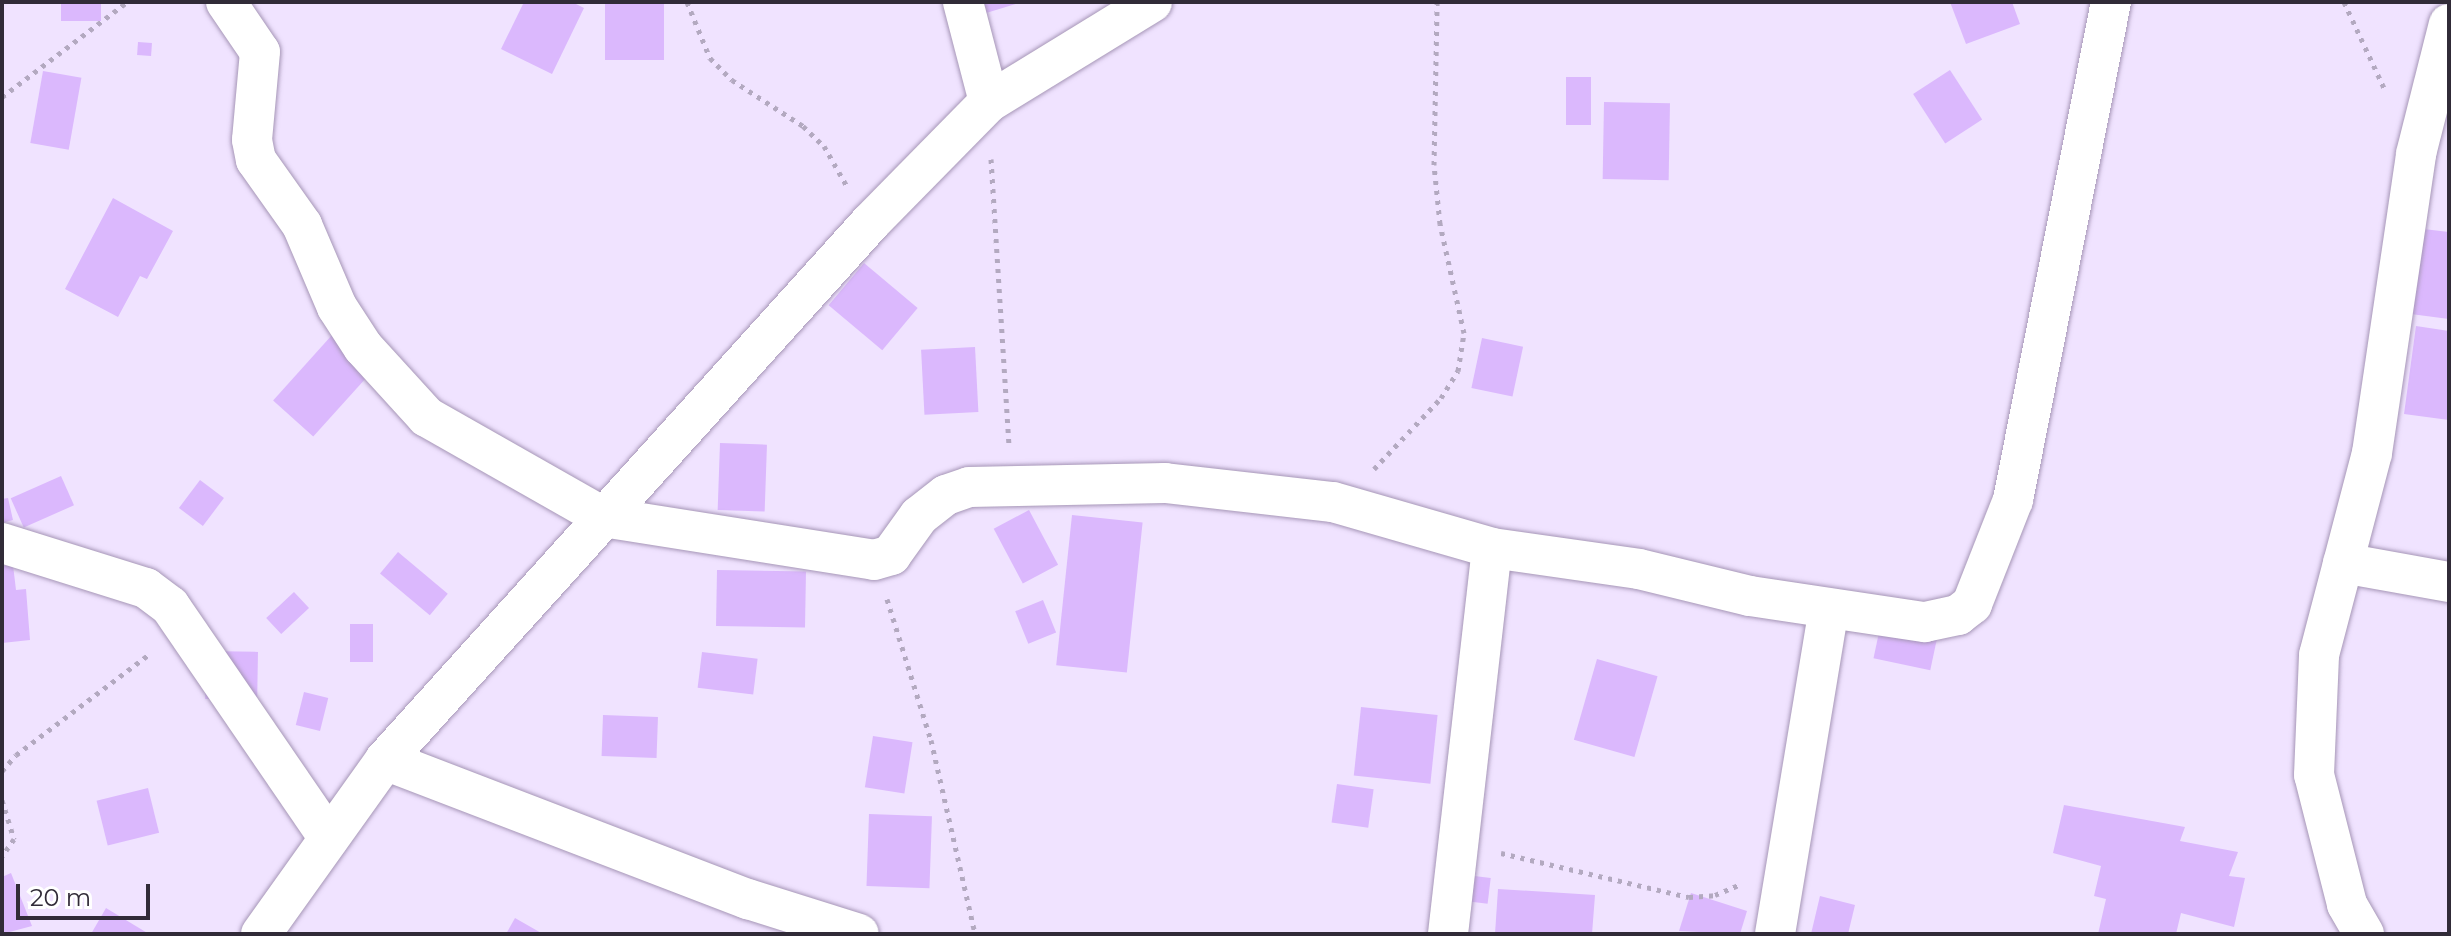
<!DOCTYPE html>
<html>
<head>
<meta charset="utf-8">
<style>
	body { margin:0 }
	#map { position:relative; width:2451px; height:936px; overflow:hidden; background:#f0e3ff; font-family:Montserrat,sans-serif }
	div>[style] { position:absolute }
	.building>* { inset:0; background:#dbb8fd; transform-origin:0 0 }
	.path>* { height:5px; margin-top:-2.5px; transform-origin:0; background:repeating-linear-gradient(90deg,#b3a9c0 0 4px,transparent 0 10px) }
	.roads { filter:drop-shadow(0 0 2px #a696b7) drop-shadow(0 0 2px #a696b7) }
	.street>* { height:40px; margin:-20px; padding:0 20px; transform-origin:20px; border-radius:20px; background:#fff }
	span { translate:-50% -50%; white-space:nowrap; text-align:center; line-height:1.15; -webkit-text-stroke:7px #fff; paint-order:stroke }
	.frame { position:absolute; inset:0; border:4px solid #312b38; pointer-events:none }
	.scale { position:absolute; left:16px; top:884px; width:134px; height:36px; box-sizing:border-box; border:4px solid #312b38; border-top:0; padding-left:10px; font-size:24px; line-height:28px; white-space:nowrap; color:#312b38; -webkit-text-stroke:6px #fff; paint-order:stroke }
</style>
</head>
<body>
<div id="map">
	<div class="building">
		<i style="left:61px;top:2px;width:40px;height:19px"></i>
		<i style="clip-path:polygon(524px 2px,572px 2px,584px 8px,552px 74px,501px 49px)"></i>
		<i style="left:605px;top:2px;width:59px;height:58px"></i>
		<i style="clip-path:polygon(980px 2px,1019px 2px,1019px 3px,983px 14px)"></i>
		<i style="clip-path:polygon(1950px 2px,2012px 2px,2020px 24px,1966px 44px)"></i>
		<i style="left:138px;top:42px;width:14px;height:13px;rotate:4deg"></i>
		<i style="left:1950px;top:70px;width:59px;height:44px;rotate:57deg"></i>
		<i style="left:43px;top:71px;width:39px;height:73px;rotate:10deg"></i>
		<i style="left:1566px;top:77px;width:25px;height:48px"></i>
		<i style="left:1604px;top:102px;width:66px;height:77px;rotate:1deg"></i>
		<i style="clip-path:polygon(113px 198px,173px 231px,147px 279px,140px 276px,118px 317px,65px 289px)"></i>
		<i style="clip-path:polygon(2415px 228px,2449px 232px,2449px 319px,2403px 313px)"></i>
		<i style="left:864px;top:263px;width:70px;height:55px;rotate:40deg"></i>
		<i style="clip-path:polygon(2416px 326px,2449px 331px,2449px 420px,2404px 414px)"></i>
		<i style="left:332px;top:335px;width:54px;height:88px;rotate:42deg"></i>
		<i style="left:1482px;top:338px;width:42px;height:51px;rotate:12deg"></i>
		<i style="left:975px;top:347px;width:65px;height:54px;rotate:87deg"></i>
		<i style="left:720px;top:443px;width:47px;height:67px;rotate:2deg"></i>
		<i style="left:61px;top:476px;width:32px;height:55px;rotate:66deg"></i>
		<i style="left:200px;top:480px;width:30px;height:35px;rotate:37deg"></i>
		<i style="clip-path:polygon(8px 498px,13px 520px,2px 523px,2px 499px)"></i>
		<i style="left:1029px;top:510px;width:62px;height:40px;rotate:62deg"></i>
		<i style="left:1072px;top:515px;width:71px;height:151px;rotate:6deg"></i>
		<i style="left:398px;top:552px;width:65px;height:28px;rotate:40deg"></i>
		<i style="clip-path:polygon(13px 565px,16px 590px,26px 589px,30px 640px,2px 643px,2px 566px)"></i>
		<i style="left:717px;top:570px;width:89px;height:56px;rotate:1deg"></i>
		<i style="left:294px;top:592px;width:22px;height:38px;rotate:47deg"></i>
		<i style="left:1043px;top:600px;width:35px;height:30px;rotate:68deg"></i>
		<i style="left:1881px;top:623px;width:58px;height:36px;rotate:12deg"></i>
		<i style="left:350px;top:624px;width:23px;height:38px"></i>
		<i style="left:206px;top:651px;width:52px;height:48px;rotate:1deg"></i>
		<i style="left:702px;top:652px;width:56px;height:36px;rotate:7deg"></i>
		<i style="left:1597px;top:659px;width:63px;height:84px;rotate:16deg"></i>
		<i style="left:304px;top:692px;width:25px;height:34px;rotate:14deg"></i>
		<i style="left:1361px;top:707px;width:77px;height:69px;rotate:6deg"></i>
		<i style="left:603px;top:715px;width:55px;height:41px;rotate:2deg"></i>
		<i style="left:873px;top:736px;width:40px;height:52px;rotate:9deg"></i>
		<i style="left:1337px;top:784px;width:37px;height:39px;rotate:8deg"></i>
		<i style="left:148px;top:788px;width:46px;height:53px;rotate:76deg"></i>
		<i style="clip-path:polygon(2064px 805px,2185px 827px,2180px 841px,2238px 852px,2229px 876px,2245px 878px,2234px 927px,2181px 913px,2176px 934px,2098px 934px,2106px 899px,2094px 896px,2101px 866px,2053px 853px)"></i>
		<i style="left:869px;top:814px;width:63px;height:72px;rotate:2deg"></i>
		<i style="clip-path:polygon(11px 873px,32px 926px,2px 934px,2px 877px)"></i>
		<i style="left:1458px;top:874px;width:33px;height:26px;rotate:7deg"></i>
		<i style="clip-path:polygon(1498px 889px,1595px 895px,1592px 934px,1495px 934px)"></i>
		<i style="clip-path:polygon(1691px 893px,1747px 911px,1740px 934px,1679px 931px)"></i>
		<i style="clip-path:polygon(1820px 896px,1855px 905px,1848px 934px,1811px 934px)"></i>
		<i style="clip-path:polygon(106px 908px,149px 934px,91px 934px)"></i>
		<i style="clip-path:polygon(515px 918px,543px 934px,506px 934px)"></i>
	</div>
	<div class="path">
		<i style="left:687px;top:2px;width:61px;rotate:67.7deg"></i>
		<i style="left:710px;top:58px;width:31px;rotate:45deg"></i>
		<i style="left:732px;top:80px;width:85px;rotate:32.9deg"></i>
		<i style="left:803px;top:126px;width:29px;rotate:44deg"></i>
		<i style="left:824px;top:146px;width:48px;rotate:60.3deg"></i>
		<i style="left:2344px;top:2px;width:99px;rotate:65deg"></i>
		<i style="left:2px;top:97px;width:157px;rotate:-37.2deg"></i>
		<i style="left:991px;top:159px;width:287px;rotate:86.4deg"></i>
		<i style="left:1374px;top:469px;width:98px;rotate:-46.7deg"></i>
		<i style="left:1441px;top:398px;width:32px;rotate:-58deg"></i>
		<i style="left:1458px;top:371px;width:38px;rotate:-81deg"></i>
		<i style="left:1464px;top:333px;width:112px;rotate:-102.4deg"></i>
		<i style="left:1440px;top:224px;width:59px;rotate:-95.8deg"></i>
		<i style="left:1434px;top:165px;width:163px;rotate:-88.9deg"></i>
		<i style="left:887px;top:599px;width:148px;rotate:72.7deg"></i>
		<i style="left:931px;top:740px;width:199px;rotate:77.2deg"></i>
		<i style="left:2px;top:771px;width:21px;rotate:-49deg"></i>
		<i style="left:16px;top:755px;width:169px;rotate:-37.1deg"></i>
		<i style="left:2px;top:800px;width:41px;rotate:72.9deg"></i>
		<i style="left:14px;top:839px;width:21px;rotate:125deg"></i>
		<i style="left:1501px;top:853px;width:193px;rotate:13.2deg"></i>
		<i style="left:1689px;top:897px;width:26px;rotate:-4deg"></i>
		<i style="left:1715px;top:895px;width:26px;rotate:-23deg"></i>
	</div>
	<div class="roads">
		<div class="street">
			<i style="left:226px;top:2px;width:60px;rotate:55.8deg"></i>
			<i style="left:260px;top:52px;width:88px;rotate:95.2deg"></i>
			<i style="left:252px;top:140px;width:20px;rotate:79deg"></i>
			<i style="left:256px;top:160px;width:80px;rotate:54.7deg"></i>
			<i style="left:302px;top:225px;width:89px;rotate:66.9deg"></i>
			<i style="left:337px;top:307px;width:48px;rotate:57deg"></i>
			<i style="left:363px;top:347px;width:95px;rotate:47.6deg"></i>
			<i style="left:427px;top:417px;width:202px;rotate:29.6deg"></i>
			<i style="left:603px;top:517px;width:274px;rotate:9deg"></i>
			<i style="left:874px;top:560px;width:18px;rotate:-16deg"></i>
			<i style="left:891px;top:555px;width:48px;rotate:-54.3deg"></i>
			<i style="left:919px;top:516px;width:34px;rotate:-38deg"></i>
			<i style="left:946px;top:495px;width:24px;rotate:-19deg"></i>
			<i style="left:969px;top:487px;width:196px;rotate:-1.2deg"></i>
			<i style="left:1165px;top:483px;width:169px;rotate:6.5deg"></i>
			<i style="left:1333px;top:502px;width:166px;rotate:16.1deg"></i>
			<i style="left:1492px;top:548px;width:148px;rotate:8.1deg"></i>
			<i style="left:1639px;top:569px;width:114px;rotate:13.7deg"></i>
			<i style="left:1750px;top:596px;width:177px;rotate:8.5deg"></i>
			<i style="left:1925px;top:622px;width:34px;rotate:-12deg"></i>
			<i style="left:1958px;top:615px;width:18px;rotate:-38deg"></i>
			<i style="left:1972px;top:604px;width:112px;rotate:-68.5deg"></i>
			<i style="left:2013px;top:500px;width:508px;rotate:-78.87deg"></i>
			<i style="left:963px;top:2px;width:103px;rotate:75.4deg"></i>
			<i style="left:2px;top:543px;width:151px;rotate:17.4deg"></i>
			<i style="left:146px;top:588px;width:30px;rotate:37deg"></i>
			<i style="left:170px;top:606px;width:281px;rotate:55.6deg"></i>
			<i style="left:2343px;top:563px;width:108px;rotate:10.2deg"></i>
			<i style="left:385px;top:760px;width:389px;rotate:21deg"></i>
			<i style="left:748px;top:899px;width:116px;rotate:17.5deg"></i>
			<i style="left:261px;top:934px;width:214px;rotate:-54.5deg"></i>
			<i style="left:385px;top:760px;width:724px;rotate:-47.91deg"></i>
			<i style="left:870px;top:223px;width:170px;rotate:-45.5deg"></i>
			<i style="left:989px;top:102px;width:191px;rotate:-31.5deg"></i>
			<i style="left:1448px;top:934px;width:388px;rotate:-83.5deg"></i>
			<i style="left:1775px;top:934px;width:330px;rotate:-80.6deg"></i>
			<i style="left:2364px;top:934px;width:34px;rotate:-120deg"></i>
			<i style="left:2347px;top:904px;width:133px;rotate:-104.3deg"></i>
			<i style="left:2314px;top:775px;width:120px;rotate:-87.6deg"></i>
			<i style="left:2319px;top:655px;width:209px;rotate:-75.3deg"></i>
			<i style="left:2372px;top:453px;width:302px;rotate:-81.6deg"></i>
			<i style="left:2416px;top:154px;width:134px;rotate:-75.8deg"></i>
		</div>
	</div>
	<div class="frame"></div>
	<div class="scale">20 m</div>
</div>
</body>
</html>
